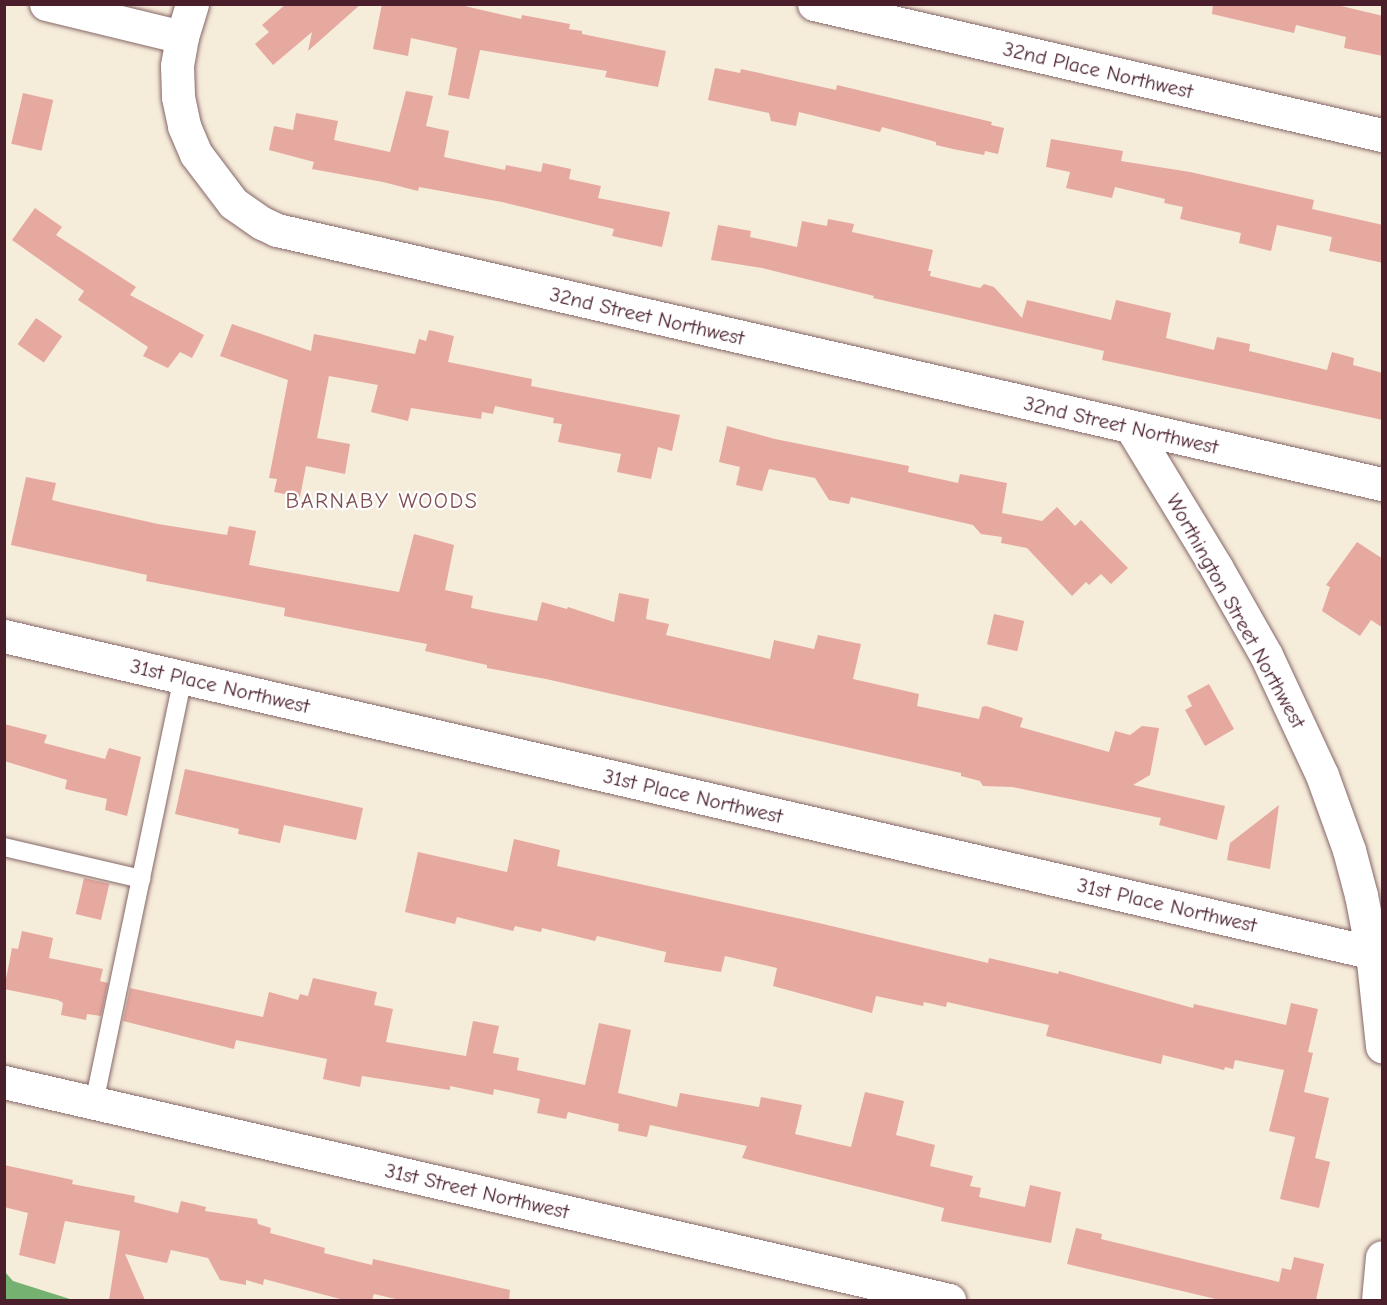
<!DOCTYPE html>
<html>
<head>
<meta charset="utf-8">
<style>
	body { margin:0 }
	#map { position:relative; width:1387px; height:1305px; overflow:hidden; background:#f6ecda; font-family:"Comic Neue",sans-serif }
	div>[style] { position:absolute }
	.forest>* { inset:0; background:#75b272 }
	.building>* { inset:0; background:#e6a9a0; transform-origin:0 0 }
	.roads { filter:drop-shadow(0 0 2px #866768) drop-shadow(0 0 2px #866768) }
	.service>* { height:18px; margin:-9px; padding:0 9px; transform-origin:9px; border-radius:9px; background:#fff }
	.minor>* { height:33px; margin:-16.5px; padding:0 16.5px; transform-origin:16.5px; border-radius:16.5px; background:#fff }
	span { translate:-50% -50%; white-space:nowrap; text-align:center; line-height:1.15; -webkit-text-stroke:4.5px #fff; paint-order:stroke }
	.street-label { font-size:21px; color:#4a1f2b }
	.neighbourhood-label { font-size:22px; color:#814f54; letter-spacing:1.5px }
	.frame { position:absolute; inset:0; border:6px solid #4a1f2b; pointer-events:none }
</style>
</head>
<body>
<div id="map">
	<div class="forest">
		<i style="clip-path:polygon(5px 1272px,13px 1281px,73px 1300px,5px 1300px)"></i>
	</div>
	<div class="building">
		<i style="clip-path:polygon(286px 4px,361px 4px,308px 51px,312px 32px,273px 65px,255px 44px,269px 32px,262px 25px)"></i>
		<i style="clip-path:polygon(382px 4px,456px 4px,521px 19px,522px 15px,570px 24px,569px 29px,582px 31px,582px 34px,666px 51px,658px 87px,605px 77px,607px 71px,480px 50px,469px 99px,448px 95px,457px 48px,411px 38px,408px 56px,373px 49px)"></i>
		<i style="clip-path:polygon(1213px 4px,1333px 4px,1383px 16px,1383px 56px,1344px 48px,1346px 37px,1296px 25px,1294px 33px,1212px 14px)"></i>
		<i style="clip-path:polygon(715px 68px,740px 73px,741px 69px,836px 90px,837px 85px,992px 122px,991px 125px,1004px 128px,998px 154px,985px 151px,984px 155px,953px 149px,936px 145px,936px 142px,882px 127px,880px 132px,799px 112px,796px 126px,771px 121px,769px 113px,708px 100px)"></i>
		<i style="clip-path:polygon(406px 91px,433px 96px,426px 126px,449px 131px,444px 157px,505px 170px,506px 165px,541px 172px,543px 163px,571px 169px,569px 179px,601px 186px,598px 198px,670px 212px,662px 247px,612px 236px,614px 229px,502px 202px,419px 187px,418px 191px,383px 182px,312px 169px,314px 162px,269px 150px,274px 126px,293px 130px,296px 113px,338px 121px,334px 140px,390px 152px)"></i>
		<i style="left:23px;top:93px;width:31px;height:52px;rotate:13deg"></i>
		<i style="clip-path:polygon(1051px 139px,1123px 151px,1121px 161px,1190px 172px,1314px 200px,1312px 209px,1383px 225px,1383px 263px,1329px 251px,1332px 237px,1277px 225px,1271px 251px,1239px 243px,1241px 233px,1180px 219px,1183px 207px,1164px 203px,1165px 199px,1115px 187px,1112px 198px,1066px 188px,1070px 172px,1046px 167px)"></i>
		<i style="clip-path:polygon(35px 208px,62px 227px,56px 235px,136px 287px,130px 295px,204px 335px,192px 358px,180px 352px,168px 368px,143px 356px,148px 347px,78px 300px,84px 291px,12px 240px)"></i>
		<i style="clip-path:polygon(828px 219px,854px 224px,852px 232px,933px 250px,928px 271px,931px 271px,930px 276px,980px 288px,984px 284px,994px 287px,1022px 318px,1027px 300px,1111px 320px,1116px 300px,1171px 313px,1166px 338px,1214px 350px,1217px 337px,1250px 344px,1249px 351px,1327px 370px,1332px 352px,1354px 358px,1353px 365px,1383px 373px,1383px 420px,1102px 360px,1104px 351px,873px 298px,874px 296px,762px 268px,711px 260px,718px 225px,751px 231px,750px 237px,797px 247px,802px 221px,827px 226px)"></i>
		<i style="left:36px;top:318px;width:32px;height:32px;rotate:35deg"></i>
		<i style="clip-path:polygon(232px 324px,311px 351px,314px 334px,415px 354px,419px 339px,426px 341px,429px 330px,454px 336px,448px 362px,532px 379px,531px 386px,680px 415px,672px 451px,658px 447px,651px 479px,617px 472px,621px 454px,558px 442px,562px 424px,553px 423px,554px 418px,495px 406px,493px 414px,482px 412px,481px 419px,411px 408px,408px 421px,371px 412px,378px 385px,329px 376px,317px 438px,350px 444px,345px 474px,306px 466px,300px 497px,274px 492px,277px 479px,269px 478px,288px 380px,220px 356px)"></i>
		<i style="clip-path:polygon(727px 426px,775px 439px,909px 466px,908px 472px,958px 483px,960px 474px,1007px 483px,1002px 513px,1042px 521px,1057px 507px,1075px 526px,1081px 520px,1128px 568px,1111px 584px,1101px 574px,1089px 585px,1086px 582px,1072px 596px,1027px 548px,1001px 543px,1002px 537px,981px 534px,973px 525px,851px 497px,849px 504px,829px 500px,815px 478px,769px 469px,762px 491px,736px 485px,740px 467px,719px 462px)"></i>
		<i style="clip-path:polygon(26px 477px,56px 483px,52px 500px,68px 504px,158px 524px,227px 535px,229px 526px,256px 531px,249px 565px,399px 592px,414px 534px,454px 545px,445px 590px,473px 596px,471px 608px,537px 621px,542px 602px,567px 609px,568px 607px,614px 622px,619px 593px,649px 599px,646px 619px,669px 624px,666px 635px,770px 659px,774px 640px,814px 649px,818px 635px,861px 644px,853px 679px,919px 694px,917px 706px,979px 719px,982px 707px,986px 706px,1023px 718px,1020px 727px,1109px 752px,1115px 731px,1130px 735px,1142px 726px,1159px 728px,1150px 775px,1133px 785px,1225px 806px,1217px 840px,1159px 825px,1161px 818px,1012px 787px,983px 786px,980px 781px,961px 776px,961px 773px,546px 679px,487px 668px,487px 665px,425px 651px,427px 644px,284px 616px,285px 608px,146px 581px,147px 575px,11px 545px)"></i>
		<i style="clip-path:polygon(1357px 542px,1383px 559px,1383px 628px,1371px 620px,1360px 636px,1322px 611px,1330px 587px,1326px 585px)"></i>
		<i style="left:994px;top:614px;width:31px;height:31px;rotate:13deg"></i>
		<i style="clip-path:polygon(1209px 684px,1234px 729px,1205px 746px,1185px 710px,1192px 706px,1187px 696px)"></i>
		<i style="clip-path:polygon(4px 724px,47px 735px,44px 743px,105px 759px,109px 748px,141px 757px,127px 816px,105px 810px,107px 799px,65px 789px,67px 780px,4px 761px)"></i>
		<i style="clip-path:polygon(185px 769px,363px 808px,356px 840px,284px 825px,280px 843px,238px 834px,239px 829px,175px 814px)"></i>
		<i style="clip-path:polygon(1279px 805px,1270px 869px,1227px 860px,1230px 843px)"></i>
		<i style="clip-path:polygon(514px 839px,560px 850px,557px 866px,806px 920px,988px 963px,989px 958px,1058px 974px,1059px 971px,1193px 1008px,1194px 1004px,1286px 1025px,1291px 1003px,1318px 1009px,1308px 1052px,1313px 1053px,1304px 1092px,1329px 1098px,1315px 1158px,1330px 1162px,1319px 1208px,1280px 1199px,1295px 1137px,1269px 1131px,1284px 1070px,1235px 1060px,1233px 1069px,1225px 1067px,1224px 1070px,1163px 1055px,1161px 1064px,1046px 1036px,1049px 1025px,947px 1002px,946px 1007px,924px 1002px,923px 1006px,876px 996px,872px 1013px,773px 986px,777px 968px,725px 956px,721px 972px,664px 962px,666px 952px,597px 936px,595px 941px,542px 928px,541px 932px,515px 926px,513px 931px,457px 917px,455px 924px,405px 912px,418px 852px,507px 872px)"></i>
		<i style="left:84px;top:878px;width:26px;height:37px;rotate:13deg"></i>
		<i style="clip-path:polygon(22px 931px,53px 938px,49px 958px,103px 969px,100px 981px,108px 983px,101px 1016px,87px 1014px,86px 1020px,61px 1015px,63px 1003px,58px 1000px,4px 989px,12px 948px,18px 949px)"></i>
		<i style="clip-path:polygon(313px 978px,377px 992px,374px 1005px,393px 1009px,386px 1042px,466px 1056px,473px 1021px,499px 1026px,493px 1053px,519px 1058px,517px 1070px,585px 1085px,599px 1023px,631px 1030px,618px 1093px,677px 1107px,680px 1093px,759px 1107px,761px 1097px,802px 1105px,795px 1134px,851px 1147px,865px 1092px,904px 1101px,896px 1135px,935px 1145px,930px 1166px,973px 1176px,970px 1186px,981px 1188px,979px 1197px,1025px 1207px,1030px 1185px,1061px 1192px,1051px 1243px,941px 1221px,944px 1208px,742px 1158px,747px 1146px,650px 1125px,647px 1137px,618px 1131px,619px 1124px,568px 1112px,566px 1119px,537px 1113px,540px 1099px,494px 1089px,493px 1095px,450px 1086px,450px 1090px,362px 1076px,360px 1087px,323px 1079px,327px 1059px,236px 1040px,234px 1049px,123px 1021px,130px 988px,263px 1017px,269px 992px,298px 1000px,300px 994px,308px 996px)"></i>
		<i style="clip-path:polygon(4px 1165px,73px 1180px,72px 1184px,135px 1196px,134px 1202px,178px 1213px,181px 1201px,206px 1207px,205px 1211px,257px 1219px,258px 1224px,271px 1228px,270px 1233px,325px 1248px,324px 1253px,372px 1265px,373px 1259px,510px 1290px,509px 1300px,400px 1300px,374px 1294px,372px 1300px,344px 1300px,264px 1279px,263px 1285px,246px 1280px,246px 1285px,220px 1280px,208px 1258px,171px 1250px,167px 1263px,125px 1254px,145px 1300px,109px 1300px,120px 1231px,65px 1221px,55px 1264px,19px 1255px,28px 1213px,4px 1207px)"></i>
		<i style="clip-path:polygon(1076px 1228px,1102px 1234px,1101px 1239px,1279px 1282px,1282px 1268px,1291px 1270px,1294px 1257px,1324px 1264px,1316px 1300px,1220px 1300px,1067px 1264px)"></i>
	</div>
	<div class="roads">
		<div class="service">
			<i style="left:4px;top:847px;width:141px;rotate:13.1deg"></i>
			<i style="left:94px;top:1103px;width:434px;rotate:-78.2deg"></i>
		</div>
		<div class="minor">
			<i style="left:46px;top:4px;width:140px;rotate:13.6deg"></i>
			<i style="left:182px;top:37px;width:29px;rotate:100deg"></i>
			<i style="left:177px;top:66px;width:31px;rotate:88deg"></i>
			<i style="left:178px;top:97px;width:30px;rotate:78deg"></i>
			<i style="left:184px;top:126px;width:30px;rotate:67deg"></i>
			<i style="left:196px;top:154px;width:61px;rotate:52.9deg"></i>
			<i style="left:233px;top:203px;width:35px;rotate:35deg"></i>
			<i style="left:262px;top:223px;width:17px;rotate:25deg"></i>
			<i style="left:277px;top:230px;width:1134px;rotate:12.95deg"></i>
			<i style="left:814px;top:4px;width:583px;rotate:12.99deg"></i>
			<i style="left:182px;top:37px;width:34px;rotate:-73deg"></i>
			<i style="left:1131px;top:427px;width:164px;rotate:58.7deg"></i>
			<i style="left:1216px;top:567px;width:101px;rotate:60.4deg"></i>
			<i style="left:1266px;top:655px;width:132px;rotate:65deg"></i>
			<i style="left:1322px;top:775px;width:80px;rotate:70.2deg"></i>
			<i style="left:1349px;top:850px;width:47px;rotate:75.1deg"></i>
			<i style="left:1361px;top:895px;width:58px;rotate:79.1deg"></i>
			<i style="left:1372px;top:952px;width:95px;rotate:83.9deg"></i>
			<i style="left:4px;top:636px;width:1414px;rotate:13.03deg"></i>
			<i style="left:4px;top:1082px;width:970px;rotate:12.99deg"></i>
			<i style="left:1378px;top:1300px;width:43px;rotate:-84.7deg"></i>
		</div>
	</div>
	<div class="street-label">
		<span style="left:1098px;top:70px;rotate:13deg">32nd Place Northwest</span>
		<span style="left:647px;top:316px;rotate:13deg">32nd Street Northwest</span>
		<span style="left:1121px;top:425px;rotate:13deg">32nd Street Northwest</span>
		<span style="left:1236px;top:611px;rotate:61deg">Worthington Street Northwest</span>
		<span style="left:220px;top:686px;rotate:13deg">31st Place Northwest</span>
		<span style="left:693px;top:796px;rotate:13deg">31st Place Northwest</span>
		<span style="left:1167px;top:905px;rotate:13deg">31st Place Northwest</span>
		<span style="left:477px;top:1191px;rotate:13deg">31st Street Northwest</span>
	</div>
	<div class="neighbourhood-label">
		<span style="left:382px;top:502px">BARNABY WOODS</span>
	</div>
	<div class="frame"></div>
</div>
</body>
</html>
